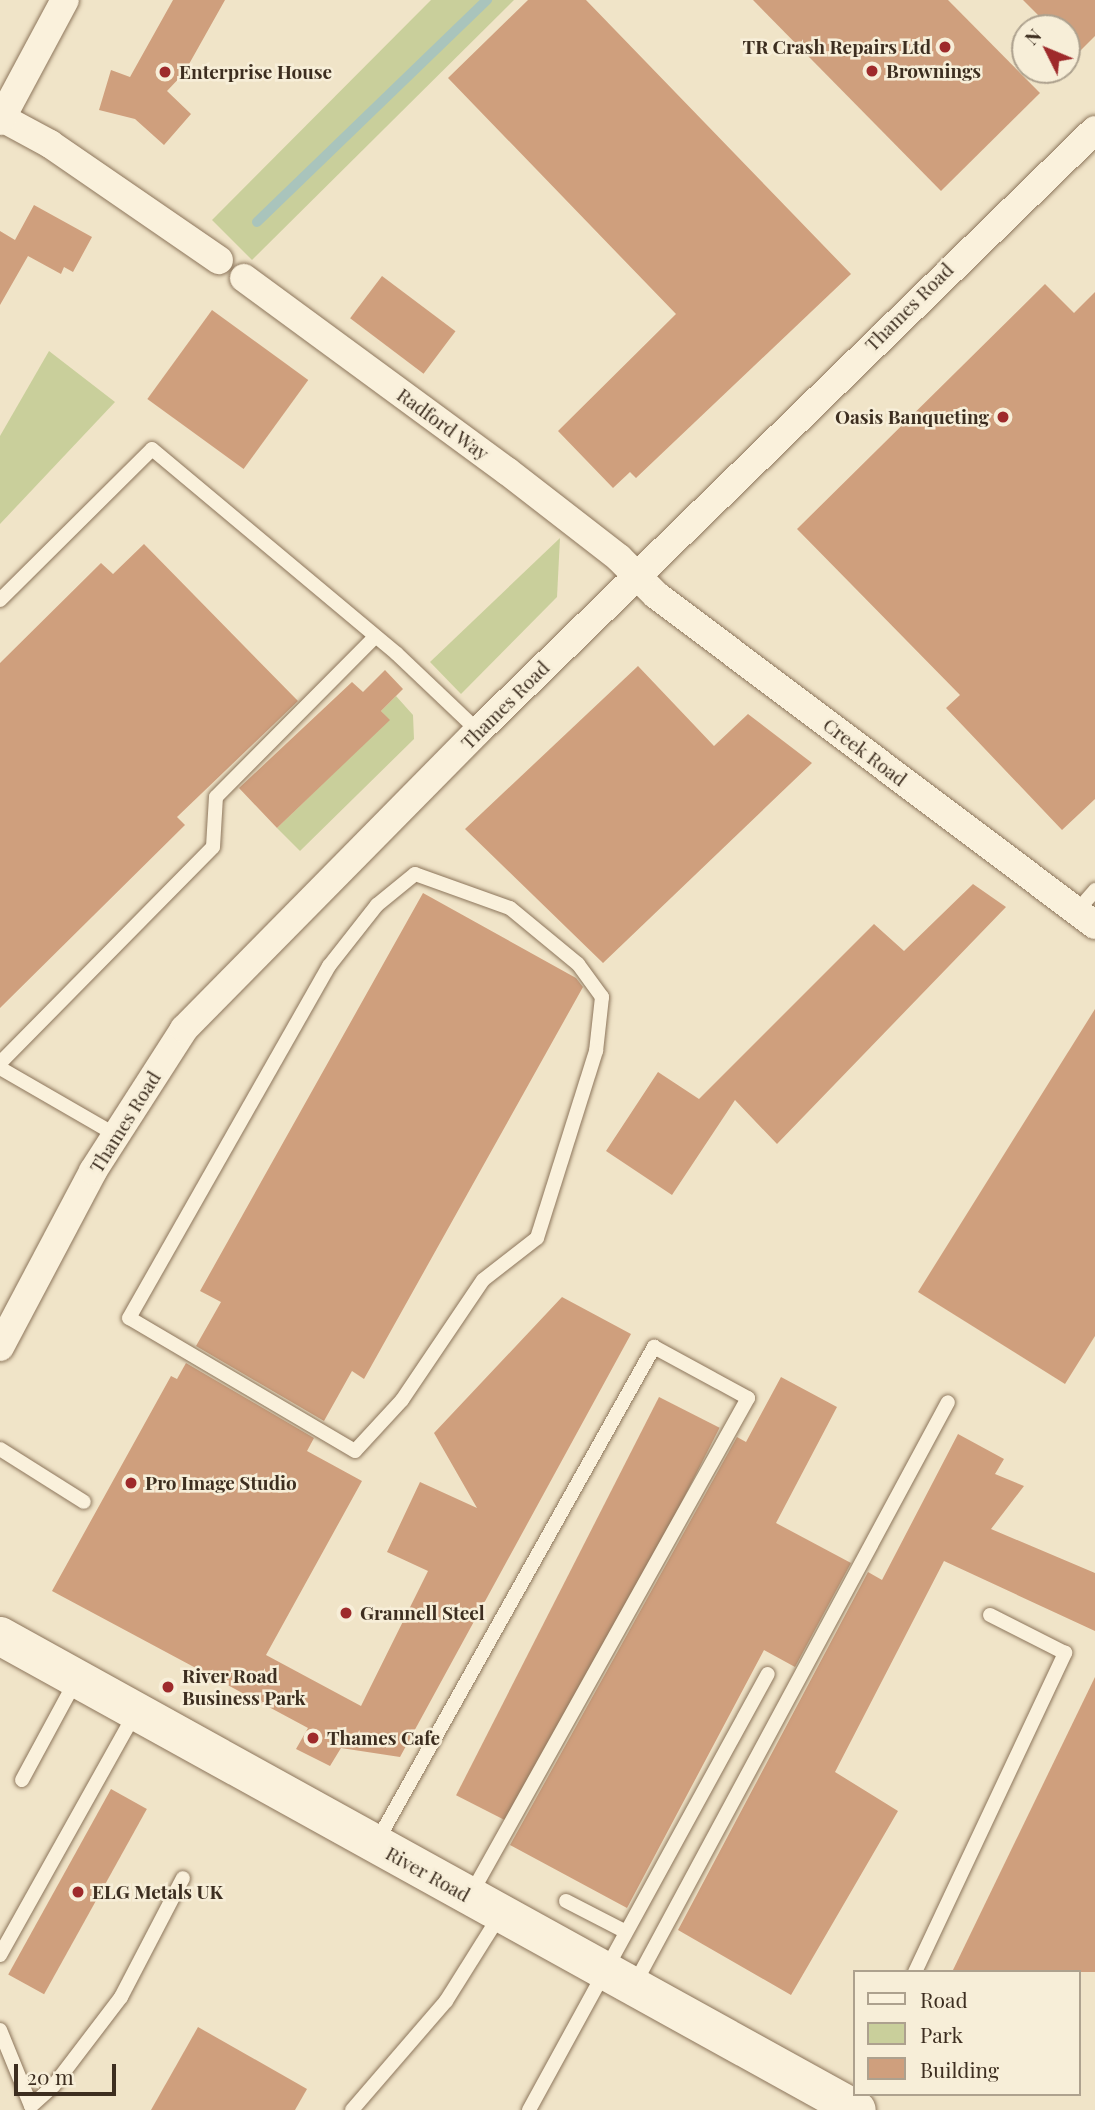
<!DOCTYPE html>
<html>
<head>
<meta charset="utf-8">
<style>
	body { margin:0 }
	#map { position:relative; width:1095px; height:2110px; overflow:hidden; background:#f0e4c8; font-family:"Playfair Display",serif }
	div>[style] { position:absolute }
	.green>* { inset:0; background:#c9cf9b }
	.stream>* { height:10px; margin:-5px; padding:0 5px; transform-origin:5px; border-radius:5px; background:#a9c4bc }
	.building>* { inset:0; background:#cf9f7d; transform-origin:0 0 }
	.roads { filter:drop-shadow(0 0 2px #8d765c) drop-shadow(0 0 2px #8d765c) }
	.lane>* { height:14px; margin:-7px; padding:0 7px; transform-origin:7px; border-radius:7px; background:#faf1dc }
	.street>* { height:28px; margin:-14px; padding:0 14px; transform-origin:14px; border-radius:14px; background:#faf1dc }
	.secondary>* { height:38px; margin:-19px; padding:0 19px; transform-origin:19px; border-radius:19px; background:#faf1dc }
	.dots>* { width:19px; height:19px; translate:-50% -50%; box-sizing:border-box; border:4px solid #f7eed8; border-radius:50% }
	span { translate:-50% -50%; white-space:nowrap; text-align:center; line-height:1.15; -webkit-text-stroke:5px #f7eed8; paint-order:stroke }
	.poi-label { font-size:19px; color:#3d2e20; font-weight:700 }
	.right { translate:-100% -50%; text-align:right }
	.left { translate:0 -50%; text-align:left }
	.street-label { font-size:19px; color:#3d2e20 }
	.legend { position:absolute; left:853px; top:1970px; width:228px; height:126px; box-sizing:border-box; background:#f7eed8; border:2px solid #ada18e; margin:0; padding:9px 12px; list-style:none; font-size:21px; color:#3d2e20 }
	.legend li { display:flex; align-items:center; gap:14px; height:35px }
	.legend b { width:35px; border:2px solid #ada18e }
	.north { position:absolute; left:1011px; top:14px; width:70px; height:70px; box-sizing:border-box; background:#f7eed8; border:2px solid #ada18e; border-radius:50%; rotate:313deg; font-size:19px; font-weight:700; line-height:28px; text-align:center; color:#3d2e20 }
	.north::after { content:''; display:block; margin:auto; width:24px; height:32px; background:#9e2a2b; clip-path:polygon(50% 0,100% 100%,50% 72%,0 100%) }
	.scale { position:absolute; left:14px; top:2064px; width:102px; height:32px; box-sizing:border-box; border:4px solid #3d2e20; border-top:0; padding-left:9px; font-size:21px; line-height:24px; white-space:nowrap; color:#3d2e20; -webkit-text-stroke:5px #f7eed8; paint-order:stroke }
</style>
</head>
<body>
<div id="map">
	<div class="green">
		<i style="clip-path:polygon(431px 0,514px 0,252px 260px,212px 220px)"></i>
		<i style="clip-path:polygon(49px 351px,115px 402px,0 524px,0 436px)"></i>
		<i style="clip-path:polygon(560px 538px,557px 597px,461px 694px,430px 662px)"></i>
		<i style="clip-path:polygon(396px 696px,413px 715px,414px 739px,300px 851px,277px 828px,389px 720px,381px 711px)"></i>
	</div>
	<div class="stream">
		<i style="left:257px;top:222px;width:320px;rotate:-44deg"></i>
	</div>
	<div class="building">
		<i style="clip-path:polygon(173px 0,225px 0,184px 73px,167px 91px,191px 114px,164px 145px,135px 119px,99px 110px,111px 70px,130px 77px)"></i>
		<i style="clip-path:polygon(528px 0,586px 0,851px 274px,636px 478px,630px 472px,613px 488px,558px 431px,676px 314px,448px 78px)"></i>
		<i style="clip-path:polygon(753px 0,948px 0,1040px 93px,941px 191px)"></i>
		<i style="clip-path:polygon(1023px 0,1095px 0,1095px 36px,1067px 64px,1067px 28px,1051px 28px)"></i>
		<i style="clip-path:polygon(34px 205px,92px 237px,73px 272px,64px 267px,61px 274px,28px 256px,0 305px,0 231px,15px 240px)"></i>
		<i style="left:382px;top:276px;width:92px;height:53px;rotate:37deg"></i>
		<i style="clip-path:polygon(1045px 284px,1074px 313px,1095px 292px,1095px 799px,1062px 830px,946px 708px,960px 695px,797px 529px)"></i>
		<i style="left:212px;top:310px;width:119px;height:110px;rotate:36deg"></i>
		<i style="clip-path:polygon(144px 544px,298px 701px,177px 817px,185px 825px,0 1008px,0 663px,101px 563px,113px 574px)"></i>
		<i style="clip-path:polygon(638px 666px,714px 746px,748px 714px,812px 763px,603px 963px,465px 829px)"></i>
		<i style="clip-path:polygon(385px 670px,403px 689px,381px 711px,390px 720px,277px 828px,239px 788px,352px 682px,363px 692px)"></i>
		<i style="clip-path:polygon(973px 884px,1006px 907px,777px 1144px,735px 1100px,672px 1195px,606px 1151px,658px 1072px,699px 1099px,874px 924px,904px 951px)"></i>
		<i style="clip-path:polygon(423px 893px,576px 978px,583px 987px,364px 1379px,352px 1371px,324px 1421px,196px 1346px,221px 1302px,200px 1291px)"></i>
		<i style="clip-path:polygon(1095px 1009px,1095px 1336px,1065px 1384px,918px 1292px)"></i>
		<i style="clip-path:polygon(562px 1297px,631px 1334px,400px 1757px,341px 1748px,330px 1766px,296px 1749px,308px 1728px,52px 1591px,171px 1376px,177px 1379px,186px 1363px,314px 1438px,307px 1451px,362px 1481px,266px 1655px,361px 1706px,428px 1571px,387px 1552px,420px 1482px,477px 1508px,434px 1433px)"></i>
		<i style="clip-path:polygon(781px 1377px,837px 1407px,776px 1523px,851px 1563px,795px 1667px,764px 1650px,627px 1908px,510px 1845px,737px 1437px,746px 1442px)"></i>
		<i style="left:659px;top:1397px;width:68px;height:447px;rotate:27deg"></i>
		<i style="clip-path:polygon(958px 1434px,1004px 1459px,995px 1474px,1024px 1486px,991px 1529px,1095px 1573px,1095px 1631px,944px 1561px,835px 1772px,898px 1811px,791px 1995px,678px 1930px,868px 1572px,882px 1580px)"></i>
		<i style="clip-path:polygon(1095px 1677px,1095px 1972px,952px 1972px)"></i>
		<i style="left:111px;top:1789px;width:41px;height:212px;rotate:29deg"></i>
		<i style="clip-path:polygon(198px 2027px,307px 2089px,295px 2110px,151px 2110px)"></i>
	</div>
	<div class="roads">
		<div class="lane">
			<i style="left:0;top:600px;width:214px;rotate:-44.8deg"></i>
			<i style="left:152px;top:449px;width:319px;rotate:39.9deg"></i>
			<i style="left:397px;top:654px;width:112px;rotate:43.5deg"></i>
			<i style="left:415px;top:874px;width:101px;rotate:19.7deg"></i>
			<i style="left:510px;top:908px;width:88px;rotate:39.5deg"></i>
			<i style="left:578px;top:964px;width:41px;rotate:54deg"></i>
			<i style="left:602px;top:997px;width:54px;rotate:96.3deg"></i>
			<i style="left:596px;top:1051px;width:196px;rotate:107.5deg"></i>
			<i style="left:537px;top:1238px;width:68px;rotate:142.1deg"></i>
			<i style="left:483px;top:1280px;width:145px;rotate:124deg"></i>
			<i style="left:402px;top:1400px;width:69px;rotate:132.7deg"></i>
			<i style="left:355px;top:1451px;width:262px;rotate:-149.5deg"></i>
			<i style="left:129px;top:1318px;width:405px;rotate:-60.4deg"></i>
			<i style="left:329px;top:966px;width:78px;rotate:-51.8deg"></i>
			<i style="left:377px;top:905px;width:49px;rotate:-39.2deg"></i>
			<i style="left:1077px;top:911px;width:28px;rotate:-49deg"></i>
			<i style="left:0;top:1063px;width:303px;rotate:-45.4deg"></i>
			<i style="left:213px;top:847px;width:50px;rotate:-86.6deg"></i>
			<i style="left:216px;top:797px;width:226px;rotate:-45.2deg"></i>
			<i style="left:0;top:1068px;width:134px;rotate:30deg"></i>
			<i style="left:0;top:1449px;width:99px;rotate:32.2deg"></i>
			<i style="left:22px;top:1780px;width:114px;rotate:-61.6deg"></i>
			<i style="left:376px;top:1843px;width:569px;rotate:-60.73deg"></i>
			<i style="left:654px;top:1347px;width:107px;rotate:28.5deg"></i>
			<i style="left:748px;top:1398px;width:568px;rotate:119.18deg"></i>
			<i style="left:566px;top:1901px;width:65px;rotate:27.3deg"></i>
			<i style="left:0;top:1955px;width:277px;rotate:-60.8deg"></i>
			<i style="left:915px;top:1972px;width:353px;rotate:-64.8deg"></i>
			<i style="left:1065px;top:1653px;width:84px;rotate:-153.1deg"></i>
			<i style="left:633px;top:1987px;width:664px;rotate:-61.7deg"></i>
			<i style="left:0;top:2030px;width:82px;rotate:67.8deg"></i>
			<i style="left:31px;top:2106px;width:31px;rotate:-42deg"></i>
			<i style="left:54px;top:2085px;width:111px;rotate:-52.7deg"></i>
			<i style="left:121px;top:1997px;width:134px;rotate:-62.5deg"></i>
			<i style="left:352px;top:2110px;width:144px;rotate:-49.2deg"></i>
			<i style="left:446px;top:2001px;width:102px;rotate:-57.9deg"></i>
			<i style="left:529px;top:2110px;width:497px;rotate:-61.3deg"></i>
		</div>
		<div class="street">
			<i style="left:2px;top:118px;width:55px;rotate:28.4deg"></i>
			<i style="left:50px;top:144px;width:205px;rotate:34.5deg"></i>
			<i style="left:0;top:121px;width:137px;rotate:-61.8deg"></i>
			<i style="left:244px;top:278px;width:326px;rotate:36.3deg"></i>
			<i style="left:507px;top:471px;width:142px;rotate:37.8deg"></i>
			<i style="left:619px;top:558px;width:52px;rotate:45deg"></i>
			<i style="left:656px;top:595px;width:549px;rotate:36.93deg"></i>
			<i style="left:0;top:1347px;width:199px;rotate:-62.1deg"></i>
			<i style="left:93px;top:1171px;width:169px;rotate:-57.3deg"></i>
			<i style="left:184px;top:1029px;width:419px;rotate:-45.4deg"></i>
			<i style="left:478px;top:731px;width:861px;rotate:-44.25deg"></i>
		</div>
		<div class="secondary">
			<i style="left:0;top:1636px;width:979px;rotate:28.95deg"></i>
		</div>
	</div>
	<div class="dots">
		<i style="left:945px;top:47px;background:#9e2a2b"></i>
		<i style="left:872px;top:71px;background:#9e2a2b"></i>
		<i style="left:165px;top:72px;background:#9e2a2b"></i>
		<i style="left:1003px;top:417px;background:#9e2a2b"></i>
		<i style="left:131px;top:1483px;background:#9e2a2b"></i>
		<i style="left:346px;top:1613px;background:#9e2a2b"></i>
		<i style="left:168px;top:1687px;background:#9e2a2b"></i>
		<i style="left:313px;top:1738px;background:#9e2a2b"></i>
		<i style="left:78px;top:1892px;background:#9e2a2b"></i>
	</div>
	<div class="poi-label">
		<span class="right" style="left:931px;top:47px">TR Crash Repairs Ltd</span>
		<span class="left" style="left:886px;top:71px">Brownings</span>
		<span class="left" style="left:179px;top:72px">Enterprise House</span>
		<span class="right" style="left:989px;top:417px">Oasis Banqueting</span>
		<span class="left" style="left:145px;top:1483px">Pro Image Studio</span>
		<span class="left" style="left:360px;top:1613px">Grannell Steel</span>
		<span class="left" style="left:182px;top:1687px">River Road<br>Business Park</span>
		<span class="left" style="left:327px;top:1738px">Thames Cafe</span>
		<span class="left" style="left:92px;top:1892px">ELG Metals UK</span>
	</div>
	<div class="street-label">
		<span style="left:909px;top:307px;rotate:-45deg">Thames Road</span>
		<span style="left:443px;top:424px;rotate:36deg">Radford Way</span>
		<span style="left:505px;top:705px;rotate:-45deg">Thames Road</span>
		<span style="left:865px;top:752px;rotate:37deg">Creek Road</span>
		<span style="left:125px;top:1122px;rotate:-58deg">Thames Road</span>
		<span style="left:428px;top:1874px;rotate:29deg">River Road</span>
	</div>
	<ul class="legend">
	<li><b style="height:9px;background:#faf1dc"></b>Road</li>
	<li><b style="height:19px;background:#c9cf9b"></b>Park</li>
	<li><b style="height:19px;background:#cf9f7d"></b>Building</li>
	</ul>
	<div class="north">N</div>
	<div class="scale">20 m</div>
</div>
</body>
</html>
